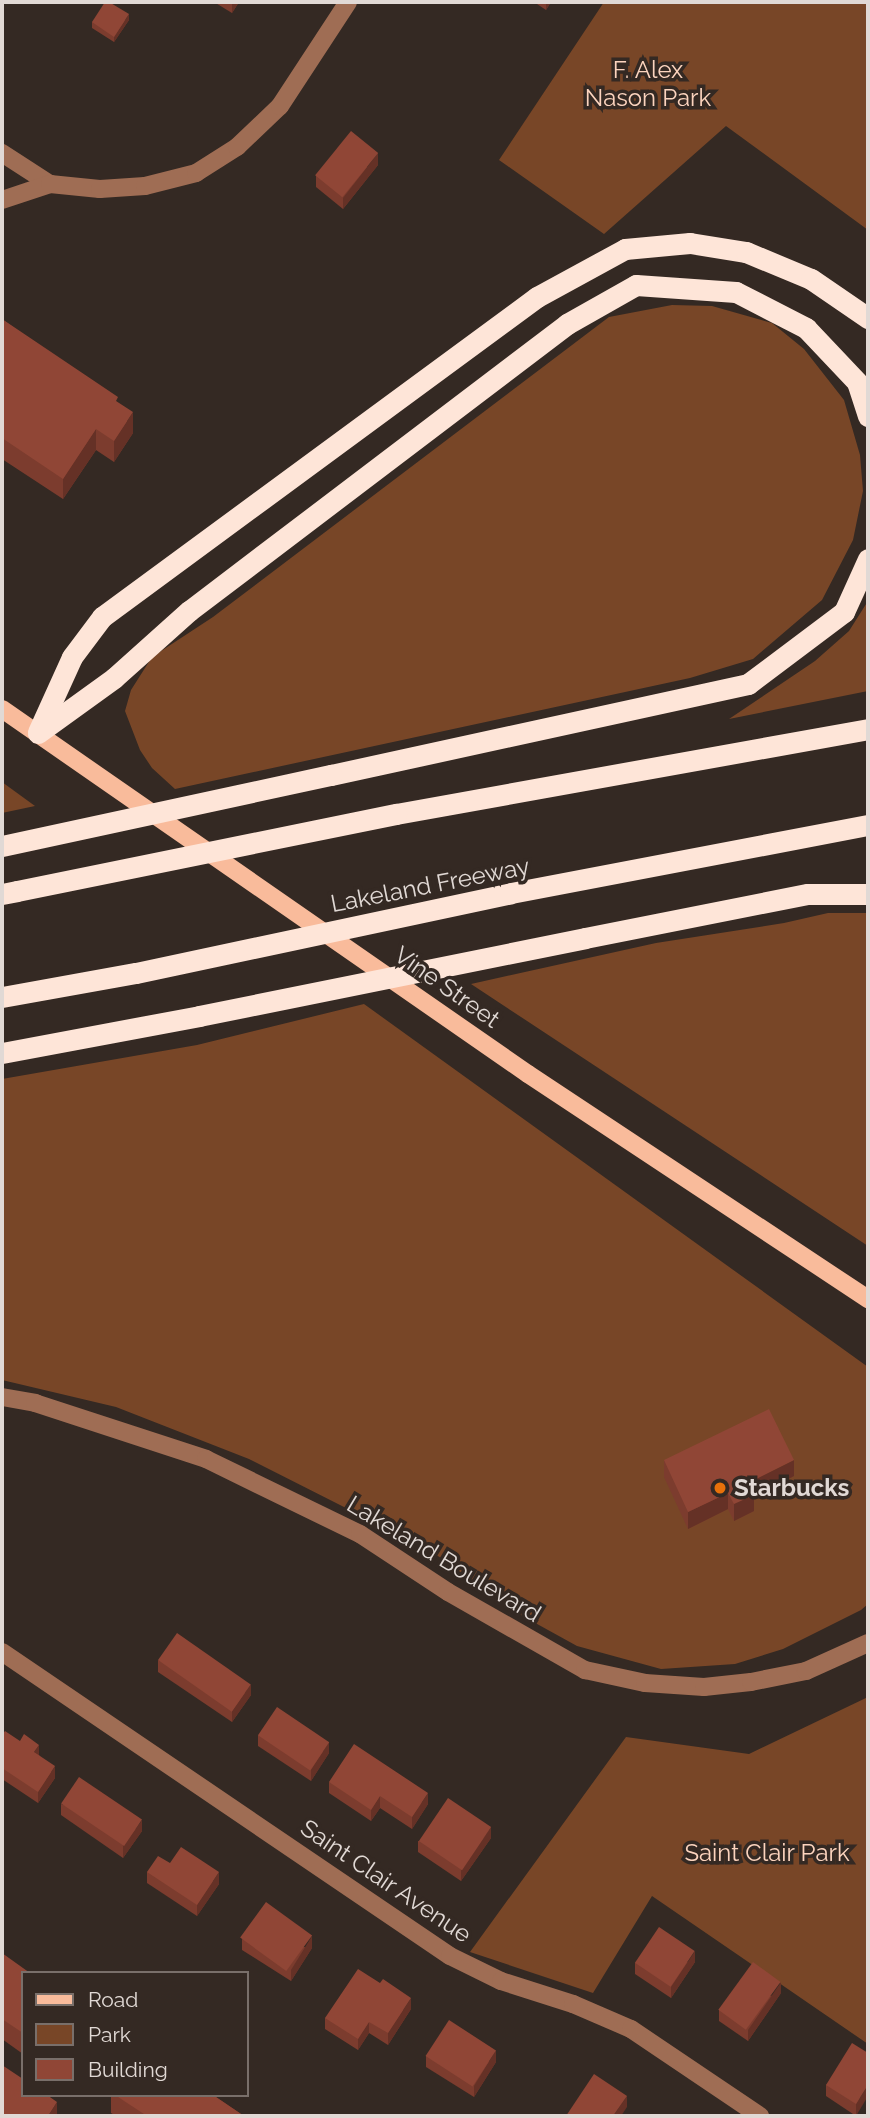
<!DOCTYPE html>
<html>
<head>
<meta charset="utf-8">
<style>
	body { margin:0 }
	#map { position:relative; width:870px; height:2118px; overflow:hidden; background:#342923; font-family:Raleway,sans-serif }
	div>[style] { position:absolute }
	.green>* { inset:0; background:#784627 }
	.minor>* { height:18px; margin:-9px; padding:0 9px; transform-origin:9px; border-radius:9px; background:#9f6d54 }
	.major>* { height:18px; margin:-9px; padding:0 9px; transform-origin:9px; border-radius:9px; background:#f9bb9b }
	.highway>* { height:21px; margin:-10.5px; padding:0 10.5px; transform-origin:10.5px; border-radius:10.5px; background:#fee5d8 }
	.highway-bridge>* { height:21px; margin:-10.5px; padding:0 10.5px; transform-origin:10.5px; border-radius:10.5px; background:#fee5d8 }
	.wall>* { inset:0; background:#7c3c2e }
	.shaded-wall>* { inset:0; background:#653126 }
	.building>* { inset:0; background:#904636; transform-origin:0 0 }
	.dots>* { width:19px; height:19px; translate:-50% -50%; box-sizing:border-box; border:4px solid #342923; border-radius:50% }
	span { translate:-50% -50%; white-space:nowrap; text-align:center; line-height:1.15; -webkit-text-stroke:7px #342923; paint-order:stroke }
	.park-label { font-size:24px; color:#fcd4be }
	.street-label { font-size:24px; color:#e1d9d5 }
	.poi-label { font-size:24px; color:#e1d9d5; font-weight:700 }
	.left { translate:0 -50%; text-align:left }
	.frame { position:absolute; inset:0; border:4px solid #e1d9d5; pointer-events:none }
	.legend { position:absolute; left:21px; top:1971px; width:228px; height:126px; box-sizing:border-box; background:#342923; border:2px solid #796f6a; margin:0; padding:9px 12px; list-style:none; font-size:21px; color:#e1d9d5 }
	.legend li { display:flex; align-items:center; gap:14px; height:35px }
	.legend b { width:35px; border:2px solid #796f6a }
</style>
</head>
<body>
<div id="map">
	<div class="green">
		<i style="clip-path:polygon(604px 2px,868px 2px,868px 230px,726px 126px,604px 234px,499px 160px)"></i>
		<i style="clip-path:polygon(672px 305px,712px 306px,772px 323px,804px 349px,844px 400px,860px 455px,863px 491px,853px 540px,822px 600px,753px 659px,690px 678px,175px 789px,152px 768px,140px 750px,125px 711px,131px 690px,152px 657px,213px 617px,609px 317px)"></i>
		<i style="clip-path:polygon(868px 601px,868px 691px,729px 719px,815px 661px,849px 631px)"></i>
		<i style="clip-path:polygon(2px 782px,35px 806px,2px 813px)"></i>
		<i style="clip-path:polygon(828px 913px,868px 913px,868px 1246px,471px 984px,656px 943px,784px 923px)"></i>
		<i style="clip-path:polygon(364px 1004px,868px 1367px,868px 1604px,861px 1610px,783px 1649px,735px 1664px,661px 1669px,577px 1646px,519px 1614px,431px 1551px,249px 1459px,116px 1407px,2px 1380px,2px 1079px,197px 1045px)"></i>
		<i style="clip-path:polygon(868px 1697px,868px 2044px,652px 1896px,593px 1993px,470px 1952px,626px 1737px,749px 1754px)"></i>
	</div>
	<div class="minor">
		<i style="left:2px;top:153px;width:57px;rotate:32.9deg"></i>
		<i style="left:2px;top:200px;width:51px;rotate:-18.4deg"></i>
		<i style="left:50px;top:184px;width:50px;rotate:5.7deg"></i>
		<i style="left:100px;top:189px;width:45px;rotate:-3.8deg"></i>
		<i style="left:145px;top:186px;width:53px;rotate:-14.3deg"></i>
		<i style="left:196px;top:173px;width:49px;rotate:-32.4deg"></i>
		<i style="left:237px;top:147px;width:59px;rotate:-43.6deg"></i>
		<i style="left:280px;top:106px;width:124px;rotate:-56.8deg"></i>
		<i style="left:2px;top:1397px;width:34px;rotate:10deg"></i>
		<i style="left:35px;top:1403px;width:180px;rotate:18.1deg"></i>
		<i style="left:206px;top:1459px;width:171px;rotate:26deg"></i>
		<i style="left:360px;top:1534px;width:105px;rotate:33.4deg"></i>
		<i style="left:448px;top:1592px;width:158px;rotate:29.7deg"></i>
		<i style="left:585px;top:1670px;width:61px;rotate:12.2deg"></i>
		<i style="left:645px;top:1683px;width:59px;rotate:3.9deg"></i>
		<i style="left:704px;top:1687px;width:47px;rotate:-6.1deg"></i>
		<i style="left:751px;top:1682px;width:56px;rotate:-11.3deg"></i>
		<i style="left:806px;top:1671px;width:68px;rotate:-24.3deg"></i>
		<i style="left:2px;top:1652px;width:541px;rotate:34.16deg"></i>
		<i style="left:450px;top:1956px;width:57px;rotate:26.1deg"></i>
		<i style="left:501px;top:1981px;width:76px;rotate:17.7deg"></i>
		<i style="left:573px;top:2004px;width:63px;rotate:23.3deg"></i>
		<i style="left:631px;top:2029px;width:156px;rotate:34deg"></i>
	</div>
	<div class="major">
		<i style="left:2px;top:709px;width:640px;rotate:34.76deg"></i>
		<i style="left:528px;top:1074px;width:408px;rotate:33.5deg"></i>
	</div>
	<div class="highway">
		<i style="left:38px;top:732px;width:82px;rotate:-65.6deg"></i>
		<i style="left:72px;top:657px;width:50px;rotate:-53.1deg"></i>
		<i style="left:102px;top:617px;width:540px;rotate:-36.34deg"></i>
		<i style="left:537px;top:297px;width:100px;rotate:-28.6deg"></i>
		<i style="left:625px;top:249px;width:65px;rotate:-5.3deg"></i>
		<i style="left:690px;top:243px;width:57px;rotate:9.1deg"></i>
		<i style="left:746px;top:252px;width:70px;rotate:22.6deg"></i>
		<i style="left:811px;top:279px;width:69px;rotate:34.4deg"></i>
		<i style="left:38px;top:733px;width:94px;rotate:-35.9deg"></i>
		<i style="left:114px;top:678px;width:101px;rotate:-41.8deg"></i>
		<i style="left:189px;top:611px;width:475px;rotate:-37.2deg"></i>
		<i style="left:567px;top:324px;width:79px;rotate:-29.5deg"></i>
		<i style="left:636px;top:285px;width:100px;rotate:4deg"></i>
		<i style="left:736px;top:292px;width:79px;rotate:27.2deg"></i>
		<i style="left:806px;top:328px;width:74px;rotate:46.6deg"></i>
		<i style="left:857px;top:382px;width:36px;rotate:72deg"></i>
		<i style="left:331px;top:775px;width:427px;rotate:-12.3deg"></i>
		<i style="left:748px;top:684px;width:120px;rotate:-36.9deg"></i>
		<i style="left:844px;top:612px;width:58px;rotate:-65.6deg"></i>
		<i style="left:396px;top:814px;width:480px;rotate:-10.2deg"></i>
		<i style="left:511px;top:893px;width:363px;rotate:-10.8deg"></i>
		<i style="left:2px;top:894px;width:15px;rotate:-11deg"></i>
		<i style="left:585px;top:938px;width:227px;rotate:-11.2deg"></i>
		<i style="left:808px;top:894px;width:60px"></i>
		<i style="left:2px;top:997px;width:136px;rotate:-10.2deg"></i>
		<i style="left:2px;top:1053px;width:200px;rotate:-10.6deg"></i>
	</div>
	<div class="highway-bridge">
		<i style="left:2px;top:846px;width:337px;rotate:-12.2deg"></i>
		<i style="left:17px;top:891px;width:387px;rotate:-11.5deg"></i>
		<i style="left:136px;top:973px;width:383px;rotate:-12deg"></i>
		<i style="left:199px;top:1016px;width:394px;rotate:-11.4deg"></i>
	</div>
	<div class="wall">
		<i style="clip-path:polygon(214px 2px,239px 2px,232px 13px)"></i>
		<i style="clip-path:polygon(534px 2px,551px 2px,546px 10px)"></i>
		<i style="clip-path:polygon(129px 20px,114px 42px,92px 28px,92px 22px)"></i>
		<i style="clip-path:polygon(378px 165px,343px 209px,316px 187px,316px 176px)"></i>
		<i style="clip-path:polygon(2px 319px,118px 403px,133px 433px,114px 462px,96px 450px,63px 499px,2px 459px)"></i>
		<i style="clip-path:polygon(664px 1460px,794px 1476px,754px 1497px,754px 1511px,734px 1521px,728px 1509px,688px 1529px,664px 1477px)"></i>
		<i style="clip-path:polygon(158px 1660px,251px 1695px,232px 1722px,158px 1672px)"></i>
		<i style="clip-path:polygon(2px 1735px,39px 1755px,55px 1778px,38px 1803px,2px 1779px)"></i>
		<i style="clip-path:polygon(258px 1735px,329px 1753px,311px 1781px,258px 1746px)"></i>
		<i style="clip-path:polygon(329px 1782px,428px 1804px,412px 1829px,380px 1808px,371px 1821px,329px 1793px)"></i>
		<i style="clip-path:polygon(61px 1804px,142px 1831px,123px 1858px,61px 1815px)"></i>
		<i style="clip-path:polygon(491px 1838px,461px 1881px,418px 1852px,418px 1841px)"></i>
		<i style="clip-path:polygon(170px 1863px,219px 1884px,197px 1916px,147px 1883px,147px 1872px)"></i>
		<i style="clip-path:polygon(242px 1939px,312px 1948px,291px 1981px,242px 1950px)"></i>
		<i style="clip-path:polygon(2px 1953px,23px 1973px,23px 2054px,2px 2039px)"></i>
		<i style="clip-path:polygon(695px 1962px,671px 1998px,635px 1974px,635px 1963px)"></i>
		<i style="clip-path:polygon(781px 1993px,748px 2041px,719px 2021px,719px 2010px)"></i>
		<i style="clip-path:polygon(411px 2009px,388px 2045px,369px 2033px,358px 2050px,325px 2029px,325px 2018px)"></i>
		<i style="clip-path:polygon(868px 2053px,856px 2116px,826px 2096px,826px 2085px)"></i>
		<i style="clip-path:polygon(426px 2056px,496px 2062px,474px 2097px,426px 2067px)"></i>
		<i style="clip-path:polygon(111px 2095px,213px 2095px,244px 2116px,116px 2116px,111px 2113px)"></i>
	</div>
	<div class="shaded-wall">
		<i style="clip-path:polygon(232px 2px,239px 2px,232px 13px)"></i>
		<i style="clip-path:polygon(547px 2px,551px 2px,546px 10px,546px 4px)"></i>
		<i style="clip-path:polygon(129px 14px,129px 20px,114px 42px,114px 37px)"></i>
		<i style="clip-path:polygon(378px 153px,378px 165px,343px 209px,343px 198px)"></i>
		<i style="clip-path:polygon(133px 412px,133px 433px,114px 462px,114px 441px)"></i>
		<i style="clip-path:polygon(96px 429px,96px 450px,63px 499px,63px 479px)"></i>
		<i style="clip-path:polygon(794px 1460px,794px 1476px,754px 1497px,754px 1511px,734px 1521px,734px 1504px,748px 1483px)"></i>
		<i style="clip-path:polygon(728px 1493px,728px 1509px,688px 1529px,688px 1512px)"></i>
		<i style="clip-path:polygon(251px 1684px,251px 1695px,232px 1722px,232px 1711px)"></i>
		<i style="clip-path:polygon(329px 1742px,329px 1753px,311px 1781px,311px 1770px)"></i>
		<i style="clip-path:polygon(39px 1745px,39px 1756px,34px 1752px)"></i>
		<i style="clip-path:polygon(55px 1766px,55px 1778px,38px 1803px,38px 1792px)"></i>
		<i style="clip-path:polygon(428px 1793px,428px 1804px,412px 1829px,412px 1817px)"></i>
		<i style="clip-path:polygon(380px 1796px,380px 1808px,371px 1821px,371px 1810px)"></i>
		<i style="clip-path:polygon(142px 1820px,142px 1831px,123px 1858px,123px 1846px)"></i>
		<i style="clip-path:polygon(491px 1827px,491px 1838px,461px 1881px,461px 1870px)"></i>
		<i style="clip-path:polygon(219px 1872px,219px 1884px,197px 1916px,197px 1905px)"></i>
		<i style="clip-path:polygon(312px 1936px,312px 1948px,291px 1981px,291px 1970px)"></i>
		<i style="clip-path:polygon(695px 1951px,695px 1962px,671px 1998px,671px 1987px)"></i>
		<i style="clip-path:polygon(781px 1982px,781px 1993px,748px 2041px,748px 2030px)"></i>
		<i style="clip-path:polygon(411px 1998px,411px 2009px,388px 2045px,388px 2033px)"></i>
		<i style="clip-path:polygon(369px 2022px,369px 2033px,358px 2050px,358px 2039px)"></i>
		<i style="clip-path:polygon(496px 2050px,496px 2062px,474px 2097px,474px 2086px)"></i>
		<i style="clip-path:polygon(868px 2085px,868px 2096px,856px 2116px,856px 2104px)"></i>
		<i style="clip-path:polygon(627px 2096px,627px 2107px,621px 2116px,613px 2116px)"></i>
		<i style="clip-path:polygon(57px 2102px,57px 2116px,48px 2116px)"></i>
	</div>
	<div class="building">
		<i style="clip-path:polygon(105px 2px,109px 2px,129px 14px,114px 37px,92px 22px)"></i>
		<i style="left:351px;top:131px;width:35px;height:57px;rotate:39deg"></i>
		<i style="clip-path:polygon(2px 319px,118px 397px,116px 401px,133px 412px,114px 441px,96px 429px,63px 479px,2px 438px)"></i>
		<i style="clip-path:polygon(769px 1409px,794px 1460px,748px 1483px,754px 1495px,734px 1504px,728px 1493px,688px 1512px,664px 1460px)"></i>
		<i style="left:177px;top:1633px;width:90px;height:33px;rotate:35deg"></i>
		<i style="left:277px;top:1707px;width:63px;height:34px;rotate:34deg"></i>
		<i style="clip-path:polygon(5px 1731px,20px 1741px,24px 1734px,39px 1745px,34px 1752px,55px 1766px,38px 1792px,2px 1768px,2px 1735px)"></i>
		<i style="clip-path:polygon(354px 1744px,428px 1793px,412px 1817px,380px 1796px,371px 1810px,329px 1782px)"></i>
		<i style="left:79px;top:1777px;width:76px;height:32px;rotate:34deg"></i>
		<i style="left:448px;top:1798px;width:52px;height:52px;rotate:34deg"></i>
		<i style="clip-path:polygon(181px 1847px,219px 1872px,197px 1905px,147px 1872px,158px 1856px,170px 1863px)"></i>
		<i style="left:266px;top:1902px;width:57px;height:44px;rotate:36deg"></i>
		<i style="left:659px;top:1927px;width:43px;height:43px;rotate:34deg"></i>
		<i style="clip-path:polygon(2px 1953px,30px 1973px,23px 1973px,23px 2033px,2px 2019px)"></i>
		<i style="left:753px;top:1962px;width:34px;height:59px;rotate:36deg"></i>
		<i style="clip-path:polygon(358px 1969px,380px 1983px,383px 1979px,411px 1998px,388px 2033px,369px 2022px,358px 2039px,325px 2018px)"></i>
		<i style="left:449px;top:2020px;width:56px;height:43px;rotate:33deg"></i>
		<i style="clip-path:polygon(852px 2043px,868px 2053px,868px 2085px,856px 2104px,826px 2085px)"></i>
		<i style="clip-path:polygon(2px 2065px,23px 2079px,23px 2095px,47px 2095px,57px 2102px,48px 2116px,2px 2116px)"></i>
		<i style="clip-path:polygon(594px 2074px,627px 2096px,613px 2116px,566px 2116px)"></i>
		<i style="clip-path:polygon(115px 2095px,213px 2095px,244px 2116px,147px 2116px)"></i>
	</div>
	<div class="dots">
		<i style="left:720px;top:1488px;background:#e8710a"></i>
	</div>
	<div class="park-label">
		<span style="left:648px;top:84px">F. Alex<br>Nason Park</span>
		<span style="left:767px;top:1853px">Saint Clair Park</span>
	</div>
	<div class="street-label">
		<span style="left:430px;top:885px;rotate:-11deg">Lakeland Freeway</span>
		<span style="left:447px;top:987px;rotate:35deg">Vine Street</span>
		<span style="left:444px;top:1559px;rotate:31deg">Lakeland Boulevard</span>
		<span style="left:386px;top:1881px;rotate:34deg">Saint Clair Avenue</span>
	</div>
	<div class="poi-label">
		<span class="left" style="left:734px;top:1488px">Starbucks</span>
	</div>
	<div class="frame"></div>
	<ul class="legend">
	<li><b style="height:9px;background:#f9bb9b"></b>Road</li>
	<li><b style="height:19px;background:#784627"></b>Park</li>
	<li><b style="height:19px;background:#904636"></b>Building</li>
	</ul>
</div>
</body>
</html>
